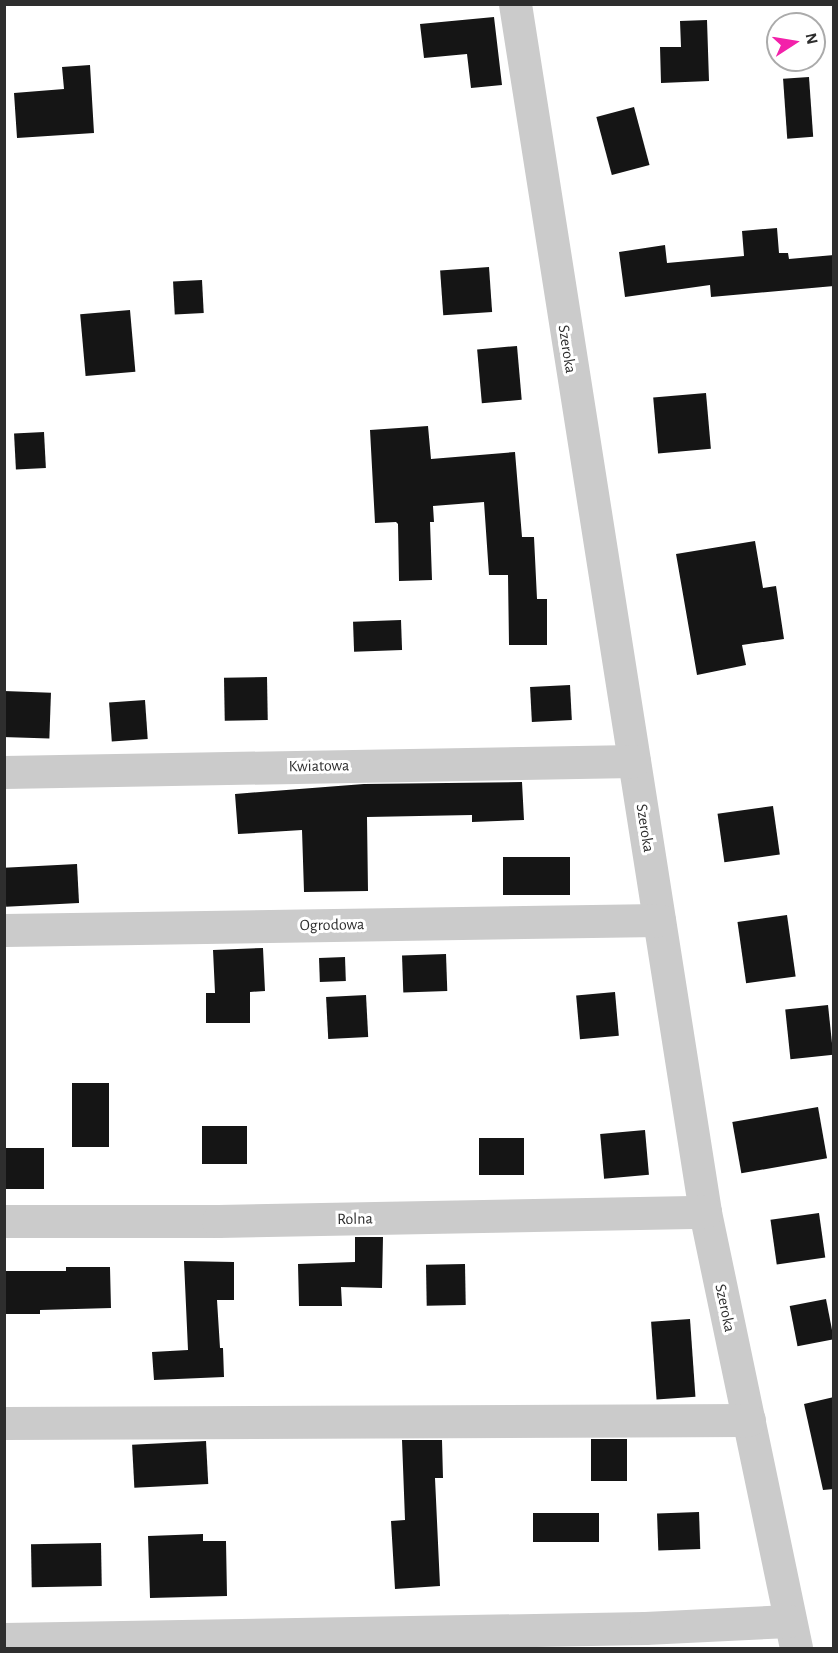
<!DOCTYPE html>
<html>
<head>
<meta charset="utf-8">
<style>
	body { margin:0 }
	#map { position:relative; width:838px; height:1653px; overflow:hidden; background:#fff; font-family:"Alegreya Sans",sans-serif }
	div>[style] { position:absolute }
	.building>* { inset:0; background:#151515; transform-origin:0 0 }
	.minor>* { height:33px; margin:-16.5px; padding:0 16.5px; transform-origin:16.5px; border-radius:16.5px; background:#cbcbcb }
	span { translate:-50% -50%; white-space:nowrap; text-align:center; line-height:1.15; -webkit-text-stroke:6px #fff; paint-order:stroke }
	.street-label { font-size:16px; color:#2e2e2e }
	.frame { position:absolute; inset:0; border:6px solid #2e2e2e; pointer-events:none }
	.north { position:absolute; left:766px; top:12px; width:60px; height:60px; box-sizing:border-box; background:#fff; border:2px solid #ababab; border-radius:50%; rotate:78deg; font-size:16px; font-weight:700; line-height:24px; text-align:center; color:#2e2e2e }
	.north::after { content:''; display:block; margin:auto; width:21px; height:27px; background:#f321aa; clip-path:polygon(50% 0,100% 100%,50% 72%,0 100%) }
</style>
</head>
<body>
<div id="map">
	<div class="building">
		<i style="clip-path:polygon(494px 17px,502px 85px,471px 88px,467px 54px,424px 58px,420px 24px)"></i>
		<i style="clip-path:polygon(707px 20px,709px 81px,661px 83px,660px 47px,681px 47px,680px 21px)"></i>
		<i style="clip-path:polygon(90px 65px,94px 133px,17px 138px,14px 93px,64px 89px,62px 67px)"></i>
		<i style="left:809px;top:77px;width:60px;height:26px;rotate:86deg"></i>
		<i style="left:634px;top:107px;width:60px;height:39px;rotate:75deg"></i>
		<i style="clip-path:polygon(777px 228px,779px 253px,788px 253px,789px 259px,834px 255px,834px 286px,711px 297px,710px 285px,625px 297px,619px 252px,665px 245px,667px 263px,744px 256px,742px 231px)"></i>
		<i style="left:489px;top:267px;width:45px;height:49px;rotate:86deg"></i>
		<i style="left:202px;top:280px;width:33px;height:29px;rotate:87deg"></i>
		<i style="left:130px;top:310px;width:62px;height:50px;rotate:85deg"></i>
		<i style="left:517px;top:346px;width:54px;height:40px;rotate:85deg"></i>
		<i style="left:706px;top:393px;width:56px;height:53px;rotate:85deg"></i>
		<i style="clip-path:polygon(428px 426px,431px 459px,515px 452px,522px 537px,534px 537px,537px 599px,547px 599px,547px 645px,509px 645px,508px 575px,489px 575px,484px 502px,433px 506px,434px 522px,430px 522px,432px 580px,399px 581px,398px 524px,396px 522px,375px 523px,370px 430px)"></i>
		<i style="left:44px;top:432px;width:36px;height:30px;rotate:87deg"></i>
		<i style="clip-path:polygon(755px 541px,763px 588px,776px 586px,784px 639px,742px 645px,746px 665px,697px 675px,676px 554px)"></i>
		<i style="left:401px;top:620px;width:30px;height:48px;rotate:88deg"></i>
		<i style="left:267px;top:677px;width:43px;height:43px;rotate:89deg"></i>
		<i style="left:570px;top:685px;width:35px;height:40px;rotate:87deg"></i>
		<i style="left:4px;top:691px;width:47px;height:46px;rotate:2deg"></i>
		<i style="left:145px;top:700px;width:39px;height:36px;rotate:86deg"></i>
		<i style="clip-path:polygon(522px 782px,524px 820px,472px 822px,472px 815px,367px 817px,368px 891px,304px 892px,302px 830px,238px 834px,235px 794px,364px 784px)"></i>
		<i style="left:773px;top:806px;width:49px;height:56px;rotate:82deg"></i>
		<i style="left:570px;top:857px;width:38px;height:67px;rotate:90deg"></i>
		<i style="left:77px;top:864px;width:39px;height:73px;rotate:87deg"></i>
		<i style="left:787px;top:915px;width:62px;height:50px;rotate:82deg"></i>
		<i style="clip-path:polygon(263px 948px,265px 991px,250px 992px,250px 1023px,206px 1023px,206px 993px,215px 993px,213px 950px)"></i>
		<i style="left:446px;top:954px;width:37px;height:44px;rotate:88deg"></i>
		<i style="left:345px;top:957px;width:24px;height:26px;rotate:88deg"></i>
		<i style="left:615px;top:992px;width:44px;height:39px;rotate:85deg"></i>
		<i style="left:366px;top:995px;width:42px;height:40px;rotate:87deg"></i>
		<i style="left:828px;top:1005px;width:50px;height:43px;rotate:84deg"></i>
		<i style="left:72px;top:1083px;width:37px;height:64px"></i>
		<i style="left:818px;top:1107px;width:52px;height:87px;rotate:80deg"></i>
		<i style="left:247px;top:1126px;width:38px;height:45px;rotate:90deg"></i>
		<i style="left:645px;top:1130px;width:45px;height:45px;rotate:85deg"></i>
		<i style="left:524px;top:1138px;width:37px;height:45px;rotate:90deg"></i>
		<i style="left:4px;top:1148px;width:40px;height:41px"></i>
		<i style="left:819px;top:1213px;width:45px;height:49px;rotate:82deg"></i>
		<i style="clip-path:polygon(355px 1237px,383px 1237px,382px 1288px,341px 1287px,342px 1306px,299px 1306px,298px 1264px,355px 1262px)"></i>
		<i style="clip-path:polygon(184px 1261px,234px 1262px,234px 1300px,217px 1300px,220px 1348px,223px 1348px,224px 1377px,154px 1380px,152px 1352px,188px 1350px)"></i>
		<i style="left:465px;top:1264px;width:41px;height:39px;rotate:89deg"></i>
		<i style="clip-path:polygon(66px 1267px,110px 1267px,111px 1308px,40px 1310px,40px 1314px,4px 1314px,4px 1271px,66px 1271px)"></i>
		<i style="left:826px;top:1299px;width:41px;height:37px;rotate:79deg"></i>
		<i style="left:690px;top:1319px;width:78px;height:39px;rotate:86deg"></i>
		<i style="clip-path:polygon(834px 1397px,834px 1489px,823px 1490px,804px 1404px)"></i>
		<i style="left:591px;top:1439px;width:36px;height:42px"></i>
		<i style="clip-path:polygon(402px 1440px,442px 1440px,443px 1478px,435px 1478px,440px 1586px,395px 1589px,391px 1521px,405px 1520px)"></i>
		<i style="left:206px;top:1441px;width:43px;height:74px;rotate:87deg"></i>
		<i style="left:699px;top:1512px;width:37px;height:42px;rotate:88deg"></i>
		<i style="left:599px;top:1513px;width:29px;height:66px;rotate:90deg"></i>
		<i style="clip-path:polygon(203px 1534px,203px 1541px,226px 1541px,227px 1596px,150px 1598px,148px 1536px)"></i>
		<i style="left:101px;top:1543px;width:43px;height:70px;rotate:89deg"></i>
	</div>
	<div class="minor">
		<i style="left:515px;top:4px;width:1223px;rotate:81.06deg"></i>
		<i style="left:705px;top:1212px;width:445px;rotate:78.2deg"></i>
		<i style="left:4px;top:772px;width:630px;rotate:-1deg"></i>
		<i style="left:4px;top:930px;width:655px;rotate:-0.87deg"></i>
		<i style="left:4px;top:1221px;width:214px"></i>
		<i style="left:218px;top:1221px;width:487px;rotate:-1.1deg"></i>
		<i style="left:4px;top:1423px;width:745px;rotate:-0.23deg"></i>
		<i style="left:4px;top:1639px;width:641px;rotate:-0.98deg"></i>
		<i style="left:645px;top:1628px;width:144px;rotate:-2.8deg"></i>
	</div>
	<div class="street-label">
		<span style="left:567px;top:349px;rotate:81deg">Szeroka</span>
		<span style="left:319px;top:766px;rotate:-1deg">Kwiatowa</span>
		<span style="left:645px;top:828px;rotate:81deg">Szeroka</span>
		<span style="left:332px;top:925px;rotate:-1deg">Ogrodowa</span>
		<span style="left:355px;top:1219px;rotate:-1deg">Rolna</span>
		<span style="left:725px;top:1308px;rotate:78deg">Szeroka</span>
	</div>
	<div class="frame"></div>
	<div class="north">N</div>
</div>
</body>
</html>
